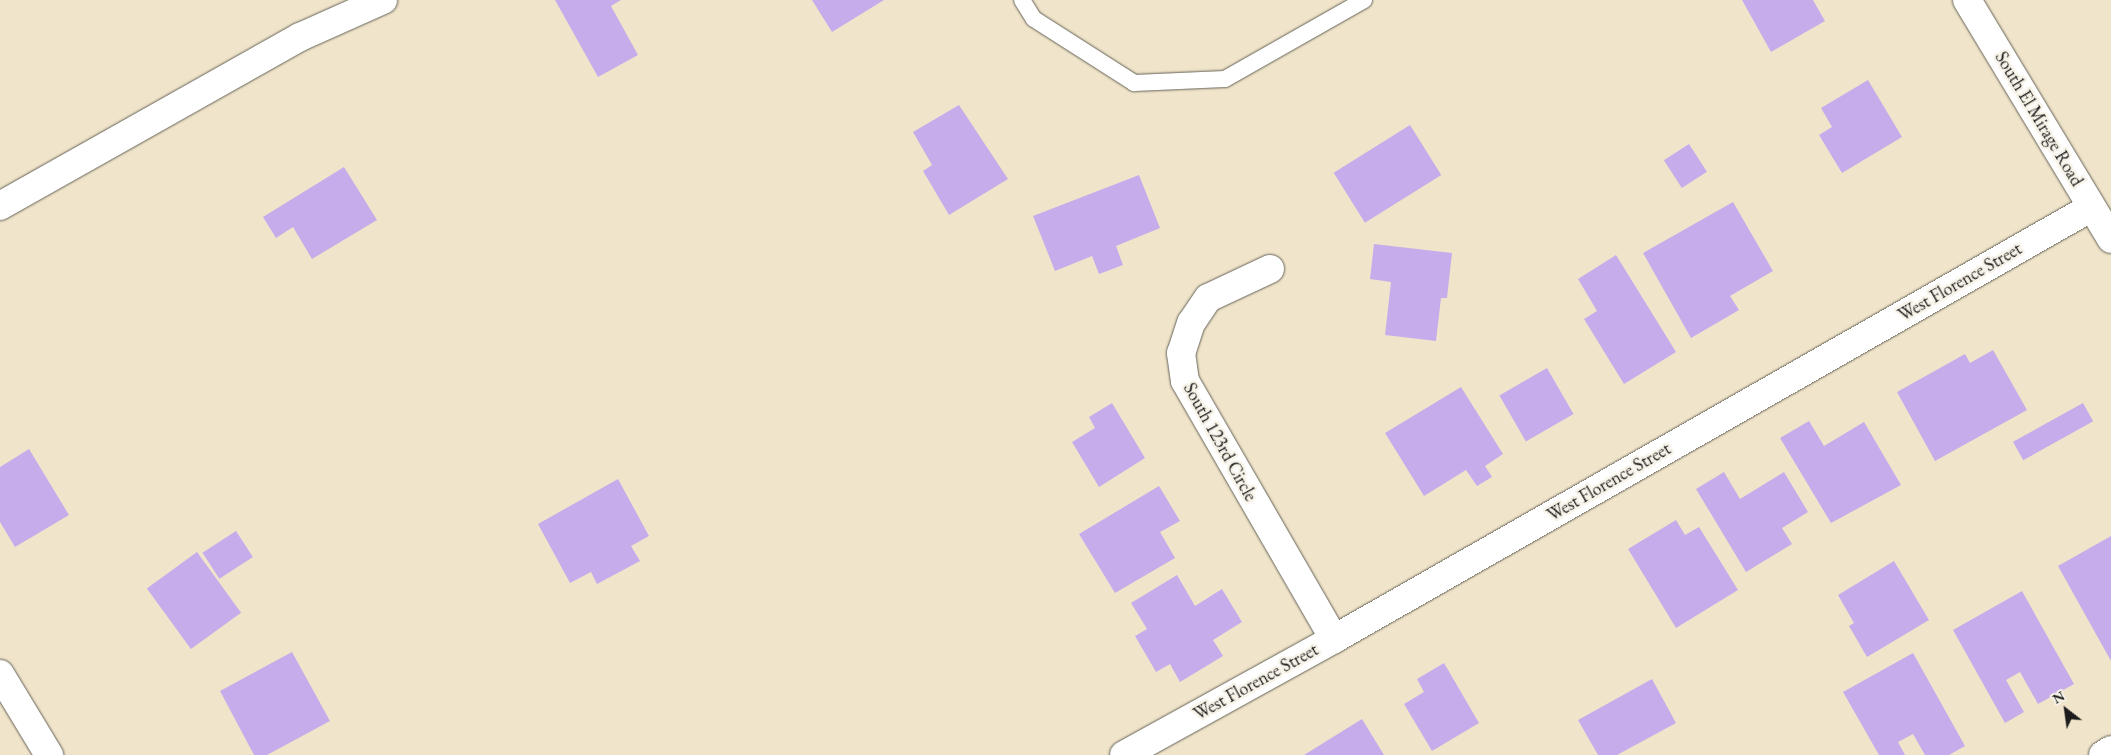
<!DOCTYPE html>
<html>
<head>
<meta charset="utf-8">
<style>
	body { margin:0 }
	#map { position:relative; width:2111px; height:755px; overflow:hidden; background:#f0e5ca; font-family:"EB Garamond",serif }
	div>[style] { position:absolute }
	.building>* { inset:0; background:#c6aceb; transform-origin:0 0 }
	.roads { filter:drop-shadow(0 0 1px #666259) drop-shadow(0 0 1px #666259) }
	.service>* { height:16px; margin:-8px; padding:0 8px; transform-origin:8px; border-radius:8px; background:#fff }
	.minor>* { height:28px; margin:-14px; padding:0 14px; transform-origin:14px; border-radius:14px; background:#fff }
	.secondary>* { height:28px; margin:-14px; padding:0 14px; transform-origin:14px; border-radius:14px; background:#fff }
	span { translate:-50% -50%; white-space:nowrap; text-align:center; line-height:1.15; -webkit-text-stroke:5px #f7f3e8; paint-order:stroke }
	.street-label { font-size:18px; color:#1c1c1c }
	.north { position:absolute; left:2041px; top:685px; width:50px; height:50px; -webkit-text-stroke:4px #f7f3e8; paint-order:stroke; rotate:330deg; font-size:14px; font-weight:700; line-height:20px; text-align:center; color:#1c1c1c }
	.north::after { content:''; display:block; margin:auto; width:18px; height:22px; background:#1c1c1c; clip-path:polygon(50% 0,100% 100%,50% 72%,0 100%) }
</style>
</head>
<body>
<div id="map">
	<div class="building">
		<i style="clip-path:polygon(555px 0,621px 0,611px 6px,638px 55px,598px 77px)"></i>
		<i style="clip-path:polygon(812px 0,884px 0,832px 32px)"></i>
		<i style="clip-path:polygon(1742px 0,1813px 0,1825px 21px,1771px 52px)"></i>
		<i style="clip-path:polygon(1868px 80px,1902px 137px,1842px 173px,1819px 135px,1832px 127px,1821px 108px)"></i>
		<i style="clip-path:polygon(959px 105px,1008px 179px,949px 215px,923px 171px,932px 165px,913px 132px)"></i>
		<i style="left:1410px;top:125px;width:59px;height:90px;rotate:58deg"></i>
		<i style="left:1689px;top:144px;width:33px;height:30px;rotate:57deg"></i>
		<i style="clip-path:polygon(344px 167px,377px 220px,312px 259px,293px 227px,276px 238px,263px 217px)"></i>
		<i style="clip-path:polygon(1139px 175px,1160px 228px,1116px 246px,1123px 265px,1099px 274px,1092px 256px,1055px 271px,1033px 216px)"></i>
		<i style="clip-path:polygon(1733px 202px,1773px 271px,1730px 296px,1739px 310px,1691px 338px,1643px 253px)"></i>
		<i style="clip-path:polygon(1374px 244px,1452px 253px,1447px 298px,1441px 298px,1436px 341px,1385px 335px,1391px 282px,1370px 279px)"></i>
		<i style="clip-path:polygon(1616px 255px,1676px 352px,1624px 384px,1584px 319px,1597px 311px,1578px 279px)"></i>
		<i style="clip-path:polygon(1993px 350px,2027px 410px,1935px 461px,1897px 392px,1965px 354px,1970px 363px)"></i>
		<i style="left:1547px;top:368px;width:53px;height:55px;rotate:60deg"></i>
		<i style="clip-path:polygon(1461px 387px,1503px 454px,1485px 466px,1492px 477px,1477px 486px,1466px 470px,1424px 496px,1385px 433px)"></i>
		<i style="clip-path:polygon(1112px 403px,1145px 458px,1099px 487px,1072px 442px,1095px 428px,1089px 417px)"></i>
		<i style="left:2083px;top:403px;width:21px;height:80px;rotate:61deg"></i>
		<i style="clip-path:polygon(1809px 421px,1824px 446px,1864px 422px,1901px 485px,1831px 523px,1780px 438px)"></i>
		<i style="clip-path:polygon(29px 449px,69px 515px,15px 547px,0 522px,0 467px)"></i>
		<i style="clip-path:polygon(1724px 472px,1740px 499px,1784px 472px,1808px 512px,1782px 528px,1792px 544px,1746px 572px,1696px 489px)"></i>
		<i style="clip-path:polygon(618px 479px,649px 536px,631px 546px,640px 561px,597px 584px,591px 572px,570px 583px,538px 524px)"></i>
		<i style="clip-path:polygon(1159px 486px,1180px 521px,1160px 532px,1175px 558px,1115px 593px,1079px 534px)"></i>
		<i style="clip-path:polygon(1676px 520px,1685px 535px,1699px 527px,1738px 590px,1676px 628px,1628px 549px)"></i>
		<i style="left:236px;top:531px;width:31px;height:40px;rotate:57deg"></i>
		<i style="clip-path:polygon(2111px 536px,2111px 661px,2058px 566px)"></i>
		<i style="left:197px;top:552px;width:75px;height:62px;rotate:54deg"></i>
		<i style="clip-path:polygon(1894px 561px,1929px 620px,1867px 657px,1849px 626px,1854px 623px,1838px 595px)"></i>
		<i style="clip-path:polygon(1177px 575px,1195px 606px,1222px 589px,1242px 622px,1213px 640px,1223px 656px,1180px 682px,1170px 664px,1156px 672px,1135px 636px,1147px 629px,1131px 603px)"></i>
		<i style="clip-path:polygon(2022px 591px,2074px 684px,2038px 704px,2020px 672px,2006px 680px,2024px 712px,2005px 723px,1953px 630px)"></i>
		<i style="clip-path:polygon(292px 652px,330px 721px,267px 755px,254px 755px,220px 691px)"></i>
		<i style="clip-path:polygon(1913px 653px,1965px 746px,1949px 755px,1925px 755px,1913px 734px,1898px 742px,1905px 755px,1879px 755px,1843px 692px)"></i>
		<i style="clip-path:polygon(1444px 663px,1479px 723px,1432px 751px,1404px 704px,1424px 692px,1417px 679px)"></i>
		<i style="clip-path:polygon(1652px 679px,1676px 723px,1617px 755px,1598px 755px,1578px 720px)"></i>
		<i style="clip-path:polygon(1362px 719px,1384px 755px,1304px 755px)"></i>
	</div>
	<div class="roads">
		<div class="service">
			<i style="left:1022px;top:0;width:22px;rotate:58deg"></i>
			<i style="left:1034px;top:19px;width:119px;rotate:32.6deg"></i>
			<i style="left:1134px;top:83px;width:91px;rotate:-2.5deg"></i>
			<i style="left:1225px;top:79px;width:160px;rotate:-29.6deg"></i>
		</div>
		<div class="minor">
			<i style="left:0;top:206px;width:344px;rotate:-29.4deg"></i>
			<i style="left:300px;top:37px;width:91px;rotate:-24deg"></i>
			<i style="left:1270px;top:269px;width:68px;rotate:154.9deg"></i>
			<i style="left:1208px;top:298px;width:30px;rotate:124deg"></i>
			<i style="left:1191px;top:323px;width:32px;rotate:108deg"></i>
			<i style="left:1181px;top:353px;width:28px;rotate:82deg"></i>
			<i style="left:1185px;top:381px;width:298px;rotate:60deg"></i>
			<i style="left:0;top:674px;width:95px;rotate:58.8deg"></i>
			<i style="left:1124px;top:755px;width:240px;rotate:-28.9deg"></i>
			<i style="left:1334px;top:639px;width:872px;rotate:-29.68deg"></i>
			<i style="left:2103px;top:755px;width:9px;rotate:-32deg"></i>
		</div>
		<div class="secondary">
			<i style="left:1967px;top:0;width:279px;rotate:58.9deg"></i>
		</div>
	</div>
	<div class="street-label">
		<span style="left:2039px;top:119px;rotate:59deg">South El Mirage Road</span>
		<span style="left:1960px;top:282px;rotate:-30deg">West Florence Street</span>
		<span style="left:1220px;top:442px;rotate:61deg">South 123rd Circle</span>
		<span style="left:1609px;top:482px;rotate:-30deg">West Florence Street</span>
		<span style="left:1256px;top:682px;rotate:-29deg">West Florence Street</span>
	</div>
	<div class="north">N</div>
</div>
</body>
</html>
